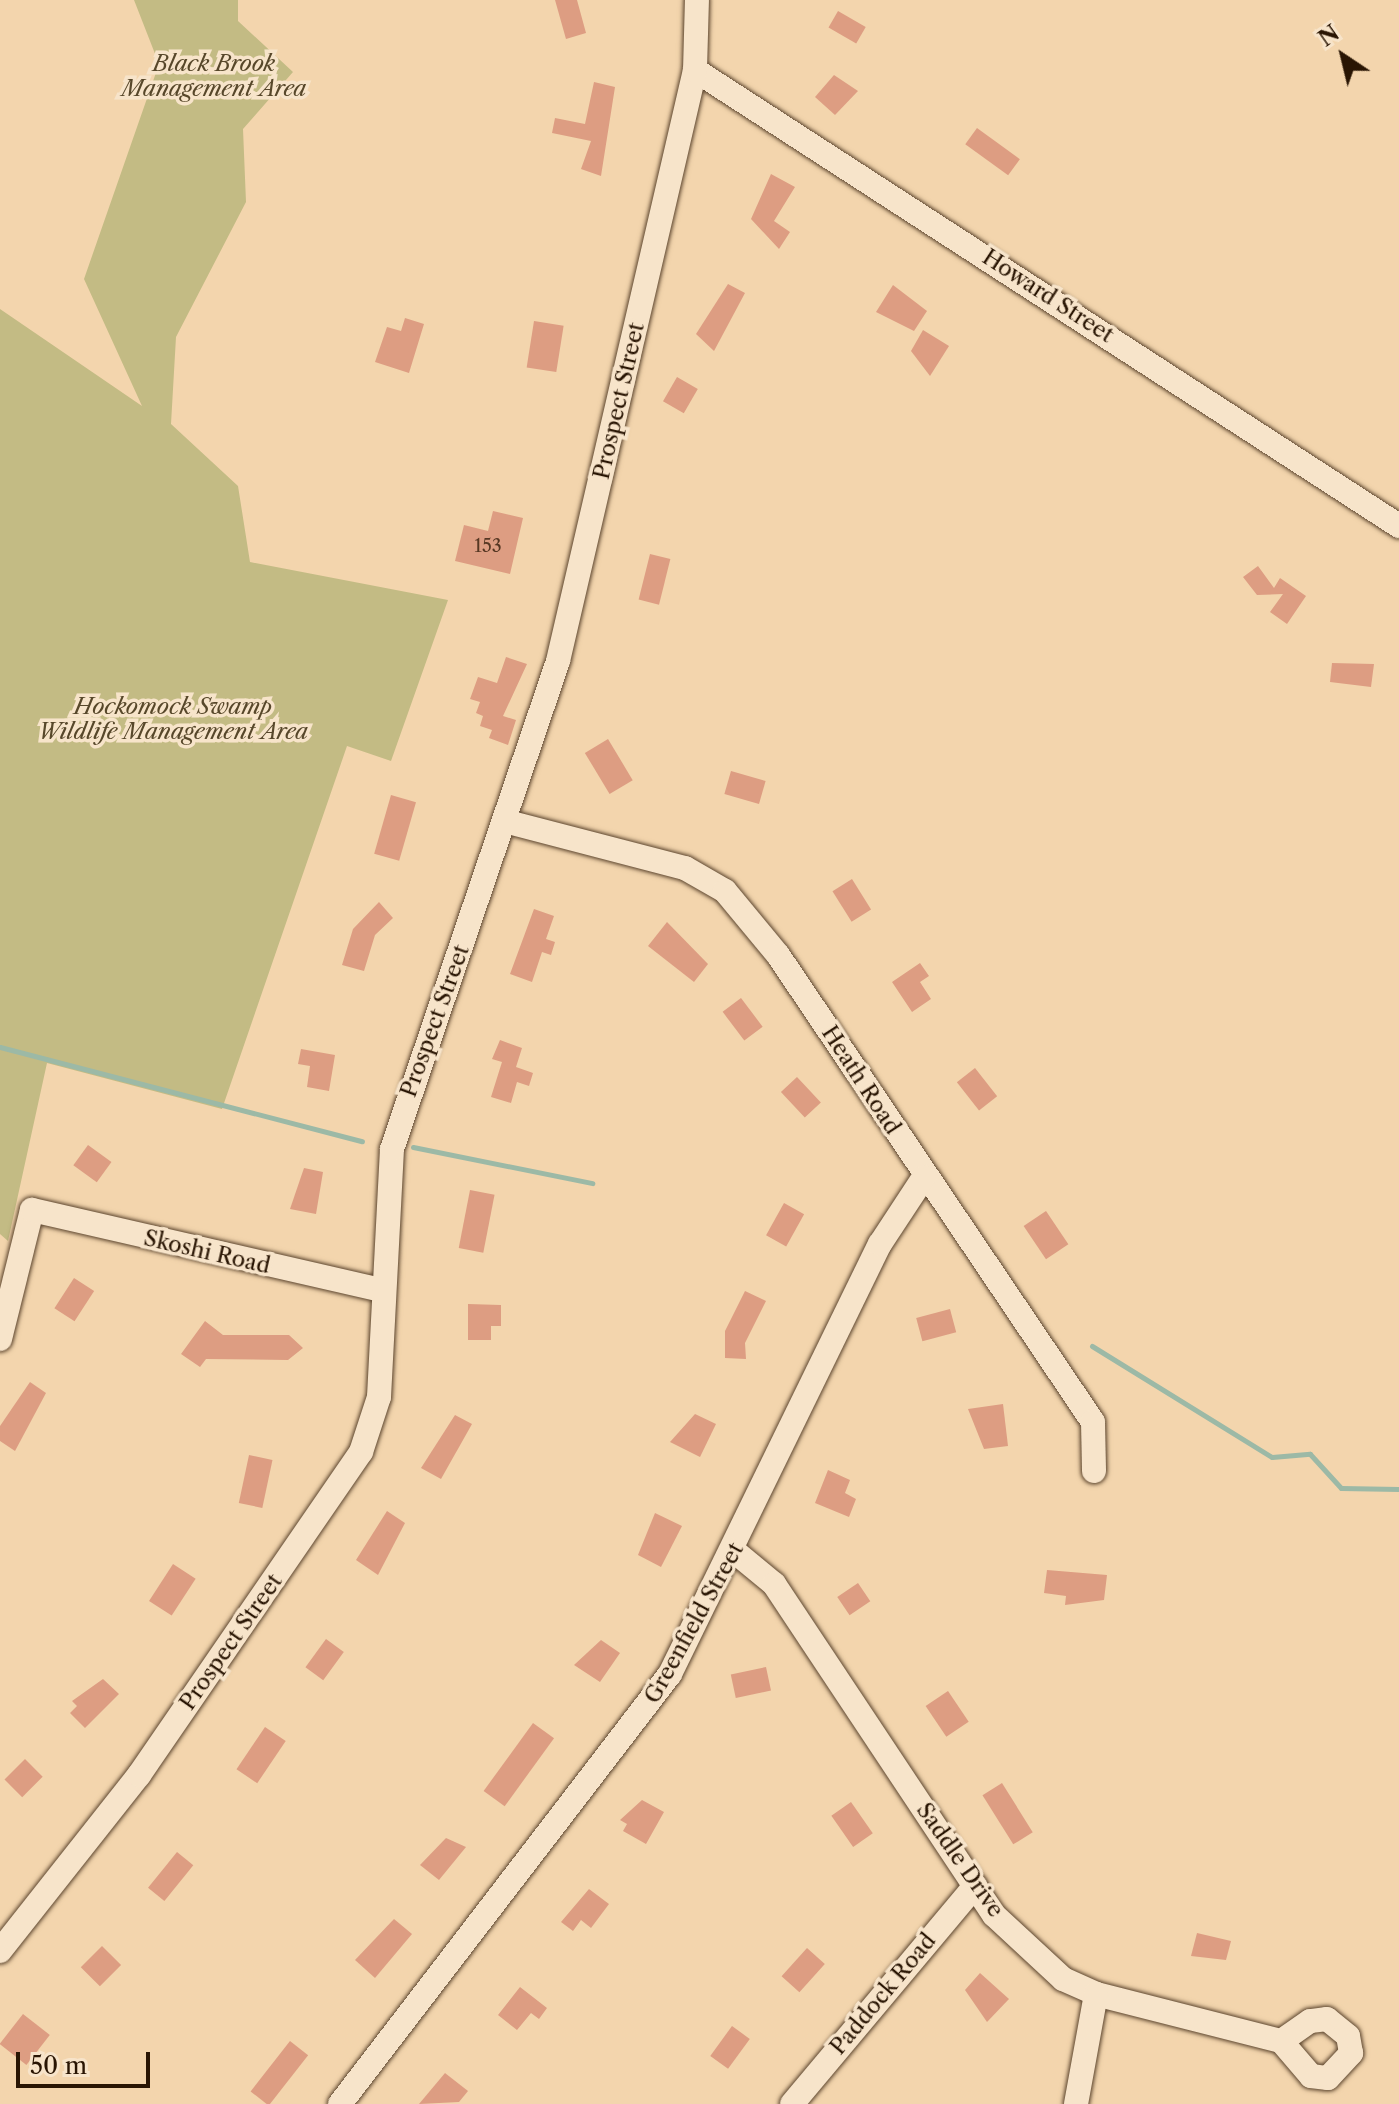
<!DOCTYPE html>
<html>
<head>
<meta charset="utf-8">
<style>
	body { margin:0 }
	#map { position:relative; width:1399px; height:2104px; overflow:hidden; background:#f3d5ad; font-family:"Libre Caslon Text",serif }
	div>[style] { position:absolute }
	.green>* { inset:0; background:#c3bb84 }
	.stream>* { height:5px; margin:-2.5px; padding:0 2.5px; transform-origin:2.5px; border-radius:2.5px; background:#9cb9a6 }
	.building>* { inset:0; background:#dd9d82; transform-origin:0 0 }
	.roads { filter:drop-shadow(0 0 2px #5c452e) drop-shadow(0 0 2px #5c452e) }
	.minor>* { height:24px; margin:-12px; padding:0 12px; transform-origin:12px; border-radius:12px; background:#f7e4ca }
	span { translate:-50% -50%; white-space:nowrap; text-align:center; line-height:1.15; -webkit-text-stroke:7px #f7e4ca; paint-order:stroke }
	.number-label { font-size:18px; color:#563723 }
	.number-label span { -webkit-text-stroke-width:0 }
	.park-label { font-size:22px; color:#57472a; font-style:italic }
	.street-label { font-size:22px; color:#291503 }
	.north { position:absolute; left:1303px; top:16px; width:80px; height:80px; -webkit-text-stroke:6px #f7e4ca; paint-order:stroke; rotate:325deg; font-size:22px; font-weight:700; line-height:32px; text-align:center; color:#291503 }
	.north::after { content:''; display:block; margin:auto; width:28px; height:36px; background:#291503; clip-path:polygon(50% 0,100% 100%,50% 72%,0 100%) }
	.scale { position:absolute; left:16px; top:2052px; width:134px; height:36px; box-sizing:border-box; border:4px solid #291503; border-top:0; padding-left:10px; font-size:24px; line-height:28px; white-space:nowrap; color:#291503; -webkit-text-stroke:6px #f7e4ca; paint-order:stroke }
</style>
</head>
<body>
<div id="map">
	<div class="green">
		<i style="clip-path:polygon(134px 0,238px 0,238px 21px,293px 72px,243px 129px,246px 202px,176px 337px,171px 424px,238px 486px,250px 562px,448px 600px,391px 761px,347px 746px,222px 1109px,47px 1063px,8px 1241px,0 1234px,0 309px,142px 406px,84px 279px,159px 64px)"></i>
	</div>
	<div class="stream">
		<i style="left:0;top:1047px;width:374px;rotate:14.6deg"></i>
		<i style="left:413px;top:1147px;width:183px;rotate:11.4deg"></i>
		<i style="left:1092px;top:1346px;width:211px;rotate:31.7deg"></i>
		<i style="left:1272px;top:1457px;width:38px;rotate:-5deg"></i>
		<i style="left:1310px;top:1454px;width:46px;rotate:47.6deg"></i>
		<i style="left:1341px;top:1488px;width:58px;rotate:1deg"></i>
	</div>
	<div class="building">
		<i style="clip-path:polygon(555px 0,577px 0,586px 33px,566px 39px)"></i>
		<i style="left:838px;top:11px;width:32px;height:19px;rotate:30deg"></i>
		<i style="clip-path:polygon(834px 75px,858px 91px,835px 115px,815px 97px)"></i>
		<i style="clip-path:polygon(594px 82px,615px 87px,601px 176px,581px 169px,591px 141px,552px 133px,555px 118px,585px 124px)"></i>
		<i style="left:977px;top:128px;width:53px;height:20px;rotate:36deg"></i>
		<i style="clip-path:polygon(771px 174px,795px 187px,774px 221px,790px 232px,779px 249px,751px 219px)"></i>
		<i style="clip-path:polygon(728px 284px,745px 293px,714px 351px,696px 334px)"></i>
		<i style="clip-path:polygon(893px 285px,927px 311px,914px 331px,876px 312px)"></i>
		<i style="clip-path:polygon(405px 318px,424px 324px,409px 373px,375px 362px,387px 327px,401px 331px)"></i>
		<i style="left:534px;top:321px;width:30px;height:47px;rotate:9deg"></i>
		<i style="clip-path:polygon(923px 330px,949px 346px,930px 376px,911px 351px)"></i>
		<i style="left:677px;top:377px;width:24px;height:28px;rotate:30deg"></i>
		<i style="clip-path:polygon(493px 511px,523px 518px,510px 574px,455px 561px,464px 525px,488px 531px)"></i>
		<i style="left:650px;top:554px;width:21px;height:47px;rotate:14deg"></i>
		<i style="clip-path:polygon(1258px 566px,1274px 588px,1280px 578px,1306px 596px,1287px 624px,1270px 612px,1283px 594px,1257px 595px,1243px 577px)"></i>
		<i style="clip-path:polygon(506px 657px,527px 664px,503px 716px,516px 720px,508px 745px,489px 738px,492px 730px,480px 726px,483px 716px,476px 713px,480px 702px,470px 699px,478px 677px,497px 683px)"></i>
		<i style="clip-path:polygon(1332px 663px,1374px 664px,1371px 687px,1330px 682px)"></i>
		<i style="left:608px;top:739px;width:48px;height:27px;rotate:59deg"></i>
		<i style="left:731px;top:771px;width:36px;height:24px;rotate:16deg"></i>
		<i style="left:391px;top:795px;width:26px;height:61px;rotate:16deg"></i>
		<i style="left:852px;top:879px;width:36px;height:23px;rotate:58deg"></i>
		<i style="clip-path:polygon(379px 902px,393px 918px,375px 935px,364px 971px,342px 965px,353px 929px)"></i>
		<i style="clip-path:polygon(534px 909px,554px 916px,546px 939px,555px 942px,551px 955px,542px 952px,532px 982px,510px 974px)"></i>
		<i style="clip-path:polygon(667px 922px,708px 964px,694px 982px,648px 946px)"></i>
		<i style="clip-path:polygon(920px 963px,929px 976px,920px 982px,931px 999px,912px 1012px,892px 982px)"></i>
		<i style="left:741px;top:998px;width:36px;height:23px;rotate:53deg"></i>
		<i style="clip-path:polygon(500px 1040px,522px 1048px,516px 1067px,533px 1073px,529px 1086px,517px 1082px,511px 1103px,491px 1097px,502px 1062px,492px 1059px)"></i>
		<i style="clip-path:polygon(301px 1049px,335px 1055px,329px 1091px,307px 1087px,310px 1066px,298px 1064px)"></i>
		<i style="left:975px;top:1068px;width:36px;height:23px;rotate:52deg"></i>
		<i style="left:797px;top:1077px;width:35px;height:22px;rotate:47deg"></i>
		<i style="left:88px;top:1145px;width:29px;height:25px;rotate:36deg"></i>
		<i style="clip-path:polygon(304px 1168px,323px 1172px,316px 1214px,290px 1209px)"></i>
		<i style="left:470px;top:1190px;width:25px;height:59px;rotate:11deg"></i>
		<i style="left:784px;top:1203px;width:23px;height:37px;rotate:29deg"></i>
		<i style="left:1046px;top:1211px;width:40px;height:27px;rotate:56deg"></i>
		<i style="left:74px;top:1278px;width:24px;height:36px;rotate:33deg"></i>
		<i style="clip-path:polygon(745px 1291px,766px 1301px,745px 1343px,746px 1359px,725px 1358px,725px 1331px)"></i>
		<i style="clip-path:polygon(468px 1304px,501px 1305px,501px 1326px,491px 1326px,491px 1340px,468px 1340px)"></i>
		<i style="left:950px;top:1309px;width:24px;height:35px;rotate:75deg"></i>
		<i style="clip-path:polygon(205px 1321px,223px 1335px,289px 1335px,303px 1348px,288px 1360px,206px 1359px,200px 1367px,181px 1354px)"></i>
		<i style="clip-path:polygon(30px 1382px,46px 1393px,15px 1451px,0 1441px,0 1426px)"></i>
		<i style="clip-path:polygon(1003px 1404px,1008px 1446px,984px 1449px,968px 1409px)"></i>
		<i style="clip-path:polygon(695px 1414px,716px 1424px,700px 1457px,670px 1442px)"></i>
		<i style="clip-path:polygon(455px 1415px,472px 1424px,441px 1479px,421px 1468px)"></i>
		<i style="left:249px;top:1455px;width:24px;height:49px;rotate:12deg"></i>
		<i style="clip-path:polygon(828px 1470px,850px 1480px,845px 1493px,856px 1499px,849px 1517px,815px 1503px)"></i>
		<i style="clip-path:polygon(387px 1511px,405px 1523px,378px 1575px,356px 1560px)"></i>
		<i style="clip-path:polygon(655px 1513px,682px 1526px,661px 1567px,638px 1555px)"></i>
		<i style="left:173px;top:1564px;width:27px;height:44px;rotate:33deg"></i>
		<i style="clip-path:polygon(1047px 1570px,1107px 1575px,1104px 1600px,1065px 1605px,1066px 1596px,1044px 1593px)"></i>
		<i style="left:858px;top:1583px;width:22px;height:25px;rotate:56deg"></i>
		<i style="left:326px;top:1639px;width:22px;height:35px;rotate:36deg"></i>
		<i style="clip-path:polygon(601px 1640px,620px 1653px,600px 1682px,574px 1665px)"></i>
		<i style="left:766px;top:1667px;width:24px;height:36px;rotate:78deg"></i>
		<i style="clip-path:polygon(103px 1679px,119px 1694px,85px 1728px,70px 1713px,77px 1706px,72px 1701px)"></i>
		<i style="left:948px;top:1691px;width:37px;height:27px;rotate:56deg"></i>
		<i style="left:533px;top:1723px;width:26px;height:84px;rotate:36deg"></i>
		<i style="left:265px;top:1727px;width:25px;height:51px;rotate:34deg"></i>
		<i style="left:25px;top:1759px;width:25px;height:29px;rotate:45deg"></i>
		<i style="left:1002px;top:1783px;width:58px;height:23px;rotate:58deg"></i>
		<i style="clip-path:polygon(642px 1800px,664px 1812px,646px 1844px,623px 1831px,627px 1824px,620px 1820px)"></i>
		<i style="left:851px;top:1802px;width:38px;height:24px;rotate:55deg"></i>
		<i style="clip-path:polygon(446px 1838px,466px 1847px,439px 1880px,420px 1865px)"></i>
		<i style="left:177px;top:1852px;width:21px;height:46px;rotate:39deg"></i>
		<i style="clip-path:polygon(589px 1889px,609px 1904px,591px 1928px,581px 1920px,573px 1931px,561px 1922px)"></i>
		<i style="clip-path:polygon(394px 1919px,412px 1934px,375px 1978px,355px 1960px)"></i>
		<i style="clip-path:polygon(1197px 1933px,1231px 1941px,1226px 1960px,1191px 1956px)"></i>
		<i style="left:102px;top:1946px;width:27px;height:30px;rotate:45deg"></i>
		<i style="left:807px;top:1948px;width:24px;height:38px;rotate:42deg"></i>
		<i style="clip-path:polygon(980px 1973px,1009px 1999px,987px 2022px,965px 1990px)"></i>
		<i style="clip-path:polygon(520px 1987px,547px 2008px,539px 2019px,531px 2013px,517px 2030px,498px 2015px)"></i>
		<i style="left:23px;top:2014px;width:34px;height:38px;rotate:38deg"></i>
		<i style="left:732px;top:2026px;width:22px;height:37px;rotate:36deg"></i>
		<i style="left:290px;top:2041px;width:23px;height:64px;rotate:38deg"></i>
		<i style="clip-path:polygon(445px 2073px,468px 2091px,459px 2102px,419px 2104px)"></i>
	</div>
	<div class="roads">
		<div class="minor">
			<i style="left:695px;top:70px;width:839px;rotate:32.93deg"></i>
			<i style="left:508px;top:822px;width:183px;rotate:14.6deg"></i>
			<i style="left:685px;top:868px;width:46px;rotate:29.9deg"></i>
			<i style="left:725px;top:891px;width:83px;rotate:50.4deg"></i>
			<i style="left:778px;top:955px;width:563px;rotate:56deg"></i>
			<i style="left:1093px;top:1422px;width:49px;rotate:88.8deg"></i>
			<i style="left:0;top:1339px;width:133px;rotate:-76.1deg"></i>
			<i style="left:32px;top:1210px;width:359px;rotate:12.9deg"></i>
			<i style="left:734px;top:1551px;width:52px;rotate:39.5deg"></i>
			<i style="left:774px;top:1584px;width:397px;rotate:56.4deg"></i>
			<i style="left:994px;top:1915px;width:94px;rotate:42.8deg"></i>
			<i style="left:1063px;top:1979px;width:36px;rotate:24deg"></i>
			<i style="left:1096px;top:1994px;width:191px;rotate:14.3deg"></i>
			<i style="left:1281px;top:2041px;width:46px;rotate:49.4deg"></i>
			<i style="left:1311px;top:2076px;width:17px;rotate:7deg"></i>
			<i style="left:1328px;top:2078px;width:34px;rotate:-47deg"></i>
			<i style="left:1351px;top:2053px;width:17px;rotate:-100deg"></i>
			<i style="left:1348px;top:2036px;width:27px;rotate:-141deg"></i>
			<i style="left:1327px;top:2019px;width:17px;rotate:173deg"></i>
			<i style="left:1310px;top:2021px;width:35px;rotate:145deg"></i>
			<i style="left:0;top:1951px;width:224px;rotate:-51.7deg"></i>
			<i style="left:139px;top:1775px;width:392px;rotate:-55.5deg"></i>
			<i style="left:361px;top:1452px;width:58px;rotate:-71.9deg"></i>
			<i style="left:379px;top:1397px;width:248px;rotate:-87deg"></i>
			<i style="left:392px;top:1149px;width:515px;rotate:-71.21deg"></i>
			<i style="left:558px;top:661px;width:607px;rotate:-76.95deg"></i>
			<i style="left:695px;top:70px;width:70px;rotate:-88.4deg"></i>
			<i style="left:340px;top:2104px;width:542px;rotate:-52.5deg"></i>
			<i style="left:670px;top:1674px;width:479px;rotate:-64deg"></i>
			<i style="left:880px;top:1244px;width:80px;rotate:-56.7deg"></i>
			<i style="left:792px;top:2104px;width:285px;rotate:-50deg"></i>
			<i style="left:1076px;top:2104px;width:112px;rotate:-79.7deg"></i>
		</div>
	</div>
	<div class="number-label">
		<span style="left:488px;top:546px">153</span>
	</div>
	<div class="park-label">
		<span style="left:214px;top:76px">Black Brook<br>Management Area</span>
		<span style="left:173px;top:719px">Hockomock Swamp<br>Wildlife Management Area</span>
	</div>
	<div class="street-label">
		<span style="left:1048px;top:296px;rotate:33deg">Howard Street</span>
		<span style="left:619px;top:401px;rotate:-77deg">Prospect Street</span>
		<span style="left:435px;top:1021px;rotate:-70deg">Prospect Street</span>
		<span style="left:861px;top:1080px;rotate:57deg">Heath Road</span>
		<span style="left:207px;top:1252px;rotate:13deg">Skoshi Road</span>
		<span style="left:694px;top:1623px;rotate:-61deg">Greenfield Street</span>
		<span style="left:231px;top:1642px;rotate:-55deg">Prospect Street</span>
		<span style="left:960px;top:1860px;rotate:55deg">Saddle Drive</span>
		<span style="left:883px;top:1994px;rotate:-50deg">Paddock Road</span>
	</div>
	<div class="north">N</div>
	<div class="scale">50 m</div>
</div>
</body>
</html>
